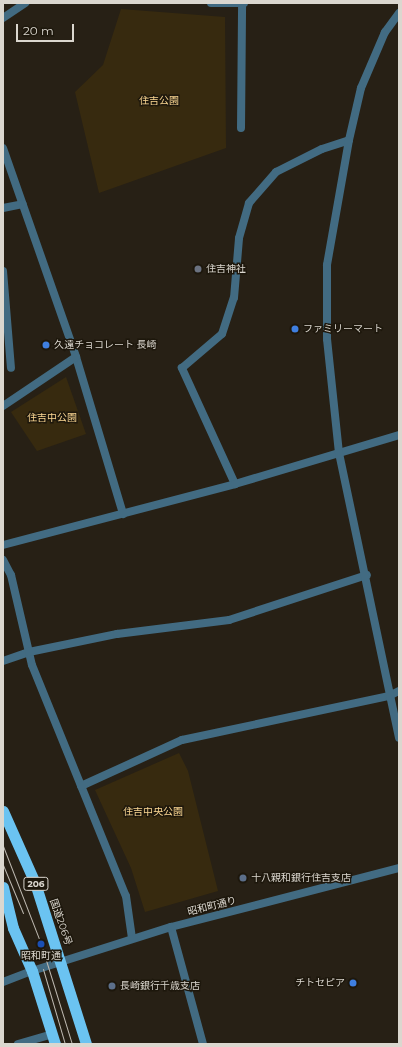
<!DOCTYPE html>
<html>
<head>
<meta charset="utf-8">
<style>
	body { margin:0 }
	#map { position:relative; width:402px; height:1047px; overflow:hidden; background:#272015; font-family:Montserrat,"Noto Sans JP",sans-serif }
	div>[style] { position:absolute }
	.green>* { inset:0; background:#372a0f }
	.minor>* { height:8px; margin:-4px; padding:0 4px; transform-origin:4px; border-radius:4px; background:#426b82 }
	.tertiary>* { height:8px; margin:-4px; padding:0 4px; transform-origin:4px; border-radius:4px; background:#426b82 }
	.trunk>* { height:11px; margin:-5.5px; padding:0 5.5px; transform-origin:5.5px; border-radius:5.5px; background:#6bc3f1 }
	.tram>* { height:1px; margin:-0.5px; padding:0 0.5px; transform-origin:0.5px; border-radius:0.5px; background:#beb9b1 }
	.dots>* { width:11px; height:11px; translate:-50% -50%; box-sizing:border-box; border:2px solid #1d170c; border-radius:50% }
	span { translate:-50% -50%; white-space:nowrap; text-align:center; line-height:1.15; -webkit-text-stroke:3px #1d170c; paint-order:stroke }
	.shield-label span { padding:1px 3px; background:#1d170c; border:1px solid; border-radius:3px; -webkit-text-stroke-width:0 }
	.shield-label { font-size:9px; color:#dbd7cf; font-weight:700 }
	.park-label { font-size:10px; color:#fbd792 }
	.poi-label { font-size:10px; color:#dbd7cf }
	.left { translate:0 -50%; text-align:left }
	.right { translate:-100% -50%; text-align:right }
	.street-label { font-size:10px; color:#dbd7cf }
	.frame { position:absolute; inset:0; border:4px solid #dbd7cf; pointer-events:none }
	.scale { position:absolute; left:16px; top:24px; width:58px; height:18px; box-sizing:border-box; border:2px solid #dbd7cf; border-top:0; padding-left:5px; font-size:12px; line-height:14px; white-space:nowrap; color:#dbd7cf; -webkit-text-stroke:3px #1d170c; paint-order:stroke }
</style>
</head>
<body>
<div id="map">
	<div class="green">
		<i style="clip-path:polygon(121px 9px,225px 17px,226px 148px,99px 193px,75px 92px,103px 65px)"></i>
		<i style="clip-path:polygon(66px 377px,86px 434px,37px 451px,11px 412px)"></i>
		<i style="clip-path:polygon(179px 753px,188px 771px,218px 891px,145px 912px,131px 868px,95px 790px)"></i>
	</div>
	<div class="minor">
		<i style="left:211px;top:3px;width:33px"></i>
		<i style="left:3px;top:18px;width:27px;rotate:-34deg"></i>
		<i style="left:241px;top:128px;width:125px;rotate:-89.5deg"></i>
		<i style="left:3px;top:148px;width:221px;rotate:70.7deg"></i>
		<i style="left:76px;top:357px;width:164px;rotate:73.3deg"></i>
		<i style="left:3px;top:208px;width:20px;rotate:-11deg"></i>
		<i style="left:3px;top:271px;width:97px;rotate:85.3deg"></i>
		<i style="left:3px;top:406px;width:88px;rotate:-33.9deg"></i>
		<i style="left:235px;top:484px;width:128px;rotate:-114.6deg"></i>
		<i style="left:182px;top:368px;width:52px;rotate:-40.4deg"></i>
		<i style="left:222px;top:334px;width:38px;rotate:-72deg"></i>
		<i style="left:234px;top:298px;width:60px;rotate:-85.2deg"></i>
		<i style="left:239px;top:238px;width:36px;rotate:-74deg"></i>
		<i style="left:249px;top:203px;width:41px;rotate:-48.9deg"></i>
		<i style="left:276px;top:172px;width:51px;rotate:-26.6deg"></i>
		<i style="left:322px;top:149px;width:28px;rotate:-18deg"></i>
		<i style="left:3px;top:545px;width:240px;rotate:-14.7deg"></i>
		<i style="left:235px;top:484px;width:171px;rotate:-16.6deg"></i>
		<i style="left:3px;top:560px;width:17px;rotate:62deg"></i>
		<i style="left:11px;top:575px;width:92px;rotate:76.9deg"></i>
		<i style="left:32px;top:665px;width:249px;rotate:67.9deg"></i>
		<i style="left:126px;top:896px;width:42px;rotate:81.9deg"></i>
		<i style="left:3px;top:661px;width:28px;rotate:-19deg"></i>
		<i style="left:29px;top:652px;width:90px;rotate:-11.6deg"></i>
		<i style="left:117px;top:634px;width:113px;rotate:-7.1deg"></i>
		<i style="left:229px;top:620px;width:145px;rotate:-18.1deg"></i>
		<i style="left:81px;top:786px;width:111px;rotate:-24.5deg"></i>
		<i style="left:182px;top:740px;width:212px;rotate:-12deg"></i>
		<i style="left:389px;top:696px;width:11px;rotate:-27deg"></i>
		<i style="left:171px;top:927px;width:121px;rotate:74.7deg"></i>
		<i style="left:3px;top:982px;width:31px;rotate:-21deg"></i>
		<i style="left:18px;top:1044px;width:35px;rotate:-16deg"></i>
	</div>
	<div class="tertiary">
		<i style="left:399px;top:13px;width:24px;rotate:126deg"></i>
		<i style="left:385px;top:32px;width:61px;rotate:113.2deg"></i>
		<i style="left:361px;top:88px;width:53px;rotate:103deg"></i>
		<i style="left:349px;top:140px;width:127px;rotate:100deg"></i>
		<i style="left:327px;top:265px;width:74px;rotate:90deg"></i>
		<i style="left:327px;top:339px;width:115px;rotate:84deg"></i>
		<i style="left:339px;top:453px;width:291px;rotate:78.1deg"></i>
		<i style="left:32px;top:971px;width:146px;rotate:-17.6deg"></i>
		<i style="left:171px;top:927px;width:236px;rotate:-14.5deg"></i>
	</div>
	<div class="trunk">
		<i style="left:3px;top:811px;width:79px;rotate:66deg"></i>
		<i style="left:35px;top:883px;width:169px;rotate:72.4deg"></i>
		<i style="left:3px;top:887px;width:42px;rotate:76.3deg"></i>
		<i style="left:13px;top:928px;width:47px;rotate:66.2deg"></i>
		<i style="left:32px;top:971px;width:77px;rotate:72.5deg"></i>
	</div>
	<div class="tram">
		<i style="left:3px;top:846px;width:105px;rotate:68.8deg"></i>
		<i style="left:41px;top:944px;width:105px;rotate:72.8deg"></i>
		<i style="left:3px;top:865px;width:52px;rotate:67.4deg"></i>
		<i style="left:43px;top:969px;width:78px;rotate:73.7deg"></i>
	</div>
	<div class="dots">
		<i style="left:198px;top:269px;background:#6b7280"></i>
		<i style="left:295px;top:329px;background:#3f7fe0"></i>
		<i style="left:46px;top:345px;background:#3f7fe0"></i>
		<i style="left:243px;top:878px;background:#5c6f8a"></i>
		<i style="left:41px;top:944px;background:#1a4fb4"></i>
		<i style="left:353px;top:983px;background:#3f7fe0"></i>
		<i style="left:112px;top:986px;background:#5c6f8a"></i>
	</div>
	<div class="shield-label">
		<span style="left:36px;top:884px">206</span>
	</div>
	<div class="park-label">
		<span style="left:159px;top:101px">住吉公園</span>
		<span style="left:52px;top:418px">住吉中公園</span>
		<span style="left:153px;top:812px">住吉中央公園</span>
	</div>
	<div class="poi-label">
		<span class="left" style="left:206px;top:269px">住吉神社</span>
		<span class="left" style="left:303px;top:329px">ファミリーマート</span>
		<span class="left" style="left:54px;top:345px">久遠チョコレート 長崎</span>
		<span class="left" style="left:251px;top:878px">十八親和銀行住吉支店</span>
		<span style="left:41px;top:956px">昭和町通</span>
		<span class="right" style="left:345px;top:983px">チトセピア</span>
		<span class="left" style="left:120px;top:986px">長崎銀行千歳支店</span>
	</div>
	<div class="street-label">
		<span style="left:212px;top:906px;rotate:-14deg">昭和町通り</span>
		<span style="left:61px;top:922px;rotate:71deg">国道206号</span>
	</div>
	<div class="frame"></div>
	<div class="scale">20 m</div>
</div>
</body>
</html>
